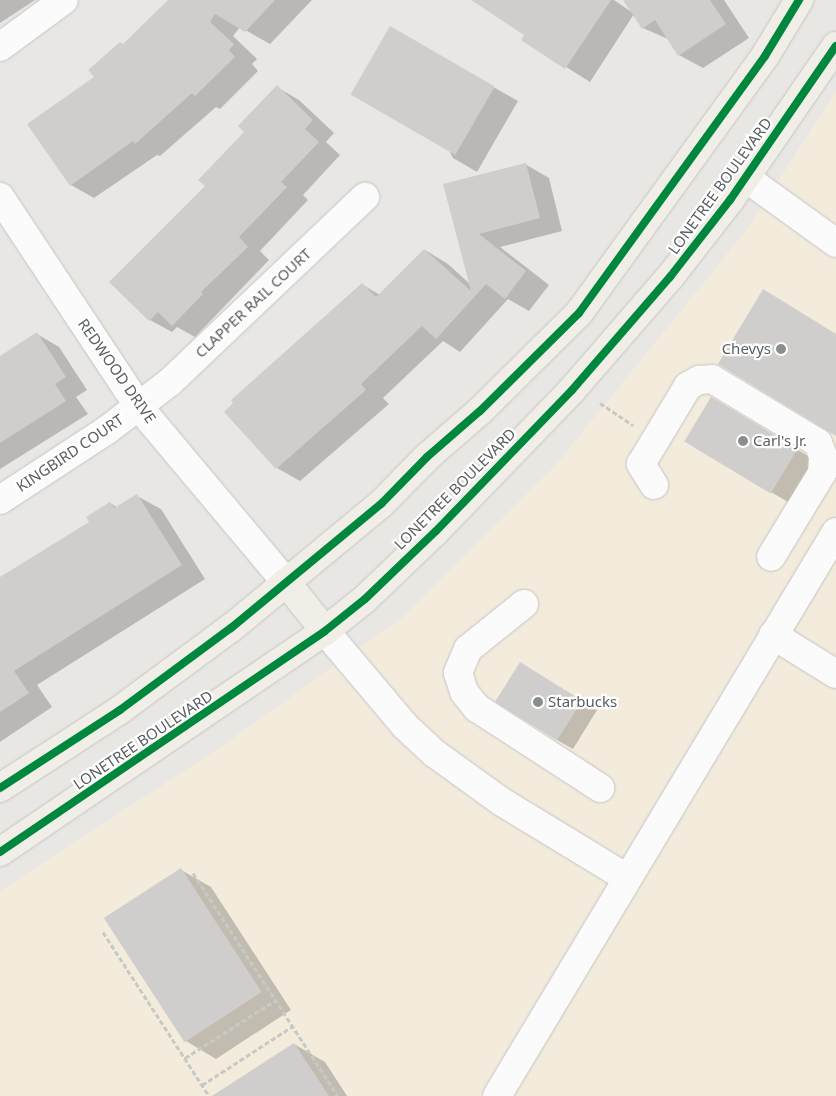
<!DOCTYPE html>
<html>
<head>
<meta charset="utf-8">
<style>
	body { margin:0 }
	#map { position:relative; width:836px; height:1096px; overflow:hidden; background:#e9e7e4; font-family:"Noto Sans",sans-serif }
	div>[style] { position:absolute }
	.commercial>* { inset:0; background:#f3ebdc }
	.shadow>* { inset:0; background:#0003 }
	.building>* { inset:0; background:#cfcecd; transform-origin:0 0 }
	.path>* { height:3px; margin-top:-1.5px; transform-origin:0; background:repeating-linear-gradient(90deg,#c5cac7 0 5px,transparent 0 7.5px) }
	.roads { filter:drop-shadow(0 0 1px #c5c5c5) drop-shadow(0 0 1px #c5c5c5) }
	.minor>* { height:28px; margin:-14px; padding:0 14px; transform-origin:14px; border-radius:14px; background:#fcfbfb }
	.major>* { height:28px; margin:-14px; padding:0 14px; transform-origin:14px; border-radius:14px; background:#f1eee7 }
	.cycleway>* { height:8px; margin:-4px; padding:0 4px; transform-origin:4px; border-radius:4px; background:#00873e }
	.dots>* { width:14px; height:14px; translate:-50% -50%; box-sizing:border-box; border:2px solid #fff; border-radius:50% }
	span { translate:-50% -50%; white-space:nowrap; text-align:center; line-height:1.15; -webkit-text-stroke:4.5px #fff; paint-order:stroke }
	.street-label { font-size:15px; color:#595e61 }
	.poi-label { font-size:15px; color:#595e61 }
	.right { translate:-100% -50%; text-align:right }
	.left { translate:0 -50%; text-align:left }
</style>
</head>
<body>
<div id="map">
	<div class="commercial">
		<i style="clip-path:polygon(836px 92px,836px 1096px,0 1096px,0 891px,216px 750px,404px 616px,554px 467px,744px 233px)"></i>
	</div>
	<div class="shadow">
		<i style="clip-path:polygon(0 0,35px 0,0 23px)"></i>
		<i style="clip-path:polygon(169px 0,312px 0,270px 44px,240px 27px,233px 36px,257px 59px,252px 64px,258px 71px,220px 109px,216px 107px,160px 156px,157px 155px,94px 198px,71px 185px,96px 77px)"></i>
		<i style="clip-path:polygon(479px 0,614px 0,633px 13px,625px 0,724px 0,749px 38px,703px 68px,679px 55px,670px 40px,643px 28px,634px 14px,590px 82px,522px 39px,526px 34px)"></i>
		<i style="clip-path:polygon(390px 28px,518px 101px,477px 172px,453px 158px)"></i>
		<i style="clip-path:polygon(277px 87px,299px 100px,334px 133px,326px 142px,340px 155px,303px 195px,308px 200px,260px 251px,269px 260px,195px 337px,177px 327px,172px 332px,150px 320px,207px 186px)"></i>
		<i style="clip-path:polygon(525px 164px,549px 178px,562px 231px,500px 247px,549px 285px,529px 311px,508px 299px,460px 352px,443px 341px,383px 398px,389px 404px,300px 481px,277px 468px,363px 285px,380px 295px,425px 250px,448px 264px,470px 284px,445px 185px)"></i>
		<i style="clip-path:polygon(37px 334px,59px 347px,87px 390px,76px 397px,88px 414px,0 469px,0 358px)"></i>
		<i style="clip-path:polygon(735px 412px,821px 464px,795px 506px,771px 492px)"></i>
		<i style="clip-path:polygon(137px 496px,161px 509px,205px 579px,37px 685px,52px 707px,0 742px,0 579px,91px 523px,110px 503px,118px 508px)"></i>
		<i style="clip-path:polygon(537px 673px,597px 710px,573px 749px,557px 740px)"></i>
		<i style="clip-path:polygon(181px 870px,211px 887px,291px 1010px,216px 1059px,186px 1041px)"></i>
		<i style="clip-path:polygon(294px 1044px,325px 1062px,347px 1096px,221px 1096px)"></i>
	</div>
	<div class="building">
		<i style="clip-path:polygon(168px 0,275px 0,245px 32px,215px 14px,210px 22px,234px 44px,229px 50px,235px 57px,195px 96px,192px 93px,135px 144px,133px 141px,70px 186px,27px 124px,94px 77px,88px 70px,120px 42px,123px 44px)"></i>
		<i style="clip-path:polygon(471px 0,611px 0,565px 69px,521px 40px,524px 35px)"></i>
		<i style="clip-path:polygon(623px 0,710px 0,726px 24px,678px 56px,655px 20px,642px 29px)"></i>
		<i style="left:390px;top:26px;width:121px;height:79px;rotate:30deg"></i>
		<i style="clip-path:polygon(277px 85px,313px 120px,305px 129px,319px 142px,281px 182px,287px 187px,239px 237px,248px 247px,201px 292px,203px 294px,172px 326px,158px 312px,149px 321px,109px 282px,205px 186px,198px 180px,244px 132px,238px 126px)"></i>
		<i style="clip-path:polygon(526px 163px,540px 218px,479px 234px,526px 271px,505px 299px,486px 284px,436px 339px,422px 326px,361px 384px,366px 390px,276px 469px,224px 412px,233px 403px,231px 400px,362px 283px,376px 297px,424px 249px,471px 291px,443px 184px)"></i>
		<i style="clip-path:polygon(763px 289px,836px 334px,836px 436px,718px 364px)"></i>
		<i style="clip-path:polygon(37px 332px,66px 377px,55px 384px,66px 401px,0 443px,0 356px)"></i>
		<i style="left:711px;top:397px;width:101px;height:52px;rotate:31deg"></i>
		<i style="clip-path:polygon(137px 494px,182px 565px,14px 671px,29px 693px,0 712px,0 577px,89px 522px,86px 517px,110px 502px,114px 508px)"></i>
		<i style="left:520px;top:662px;width:73px;height:47px;rotate:32deg"></i>
		<i style="left:181px;top:868px;width:148px;height:92px;rotate:57deg"></i>
		<i style="clip-path:polygon(294px 1043px,329px 1096px,212px 1096px)"></i>
	</div>
	<div class="path">
		<i style="left:600px;top:403px;width:40px;rotate:34deg"></i>
		<i style="left:193px;top:873px;width:266px;rotate:57deg"></i>
		<i style="left:103px;top:932px;width:195px;rotate:57.1deg"></i>
		<i style="left:185px;top:1058px;width:108px;rotate:-32.5deg"></i>
		<i style="left:202px;top:1085px;width:108px;rotate:-33deg"></i>
	</div>
	<div class="roads">
		<div class="minor">
			<i style="left:0;top:47px;width:79px;rotate:-36.3deg"></i>
			<i style="left:746px;top:178px;width:111px;rotate:35.8deg"></i>
			<i style="left:0;top:197px;width:252px;rotate:56.5deg"></i>
			<i style="left:139px;top:407px;width:229px;rotate:50deg"></i>
			<i style="left:654px;top:485px;width:25px;rotate:-122deg"></i>
			<i style="left:641px;top:464px;width:91px;rotate:-58.9deg"></i>
			<i style="left:688px;top:386px;width:13px;rotate:-29deg"></i>
			<i style="left:699px;top:380px;width:13px;rotate:-4deg"></i>
			<i style="left:712px;top:379px;width:124px;rotate:31.1deg"></i>
			<i style="left:818px;top:443px;width:14px;rotate:69deg"></i>
			<i style="left:823px;top:456px;width:17px;rotate:93deg"></i>
			<i style="left:822px;top:473px;width:98px;rotate:121.3deg"></i>
			<i style="left:0;top:500px;width:128px;rotate:-33.2deg"></i>
			<i style="left:107px;top:430px;width:79px;rotate:-37.3deg"></i>
			<i style="left:170px;top:382px;width:269px;rotate:-43.5deg"></i>
			<i style="left:524px;top:604px;width:72px;rotate:141.2deg"></i>
			<i style="left:468px;top:649px;width:26px;rotate:113deg"></i>
			<i style="left:458px;top:673px;width:20px;rotate:72deg"></i>
			<i style="left:464px;top:692px;width:21px;rotate:51deg"></i>
			<i style="left:477px;top:708px;width:147px;rotate:33deg"></i>
			<i style="left:325px;top:631px;width:124px;rotate:49.9deg"></i>
			<i style="left:405px;top:726px;width:40px;rotate:43deg"></i>
			<i style="left:434px;top:753px;width:84px;rotate:35.8deg"></i>
			<i style="left:502px;top:802px;width:146px;rotate:31.3deg"></i>
			<i style="left:773px;top:635px;width:74px;rotate:31.8deg"></i>
			<i style="left:497px;top:1096px;width:658px;rotate:-58.99deg"></i>
		</div>
		<div class="major">
			<i style="left:286px;top:582px;width:63px;rotate:51.5deg"></i>
			<i style="left:0;top:788px;width:143px;rotate:-33deg"></i>
			<i style="left:120px;top:710px;width:138px;rotate:-36.5deg"></i>
			<i style="left:231px;top:628px;width:195px;rotate:-39.6deg"></i>
			<i style="left:381px;top:504px;width:66px;rotate:-45.6deg"></i>
			<i style="left:427px;top:457px;width:70px;rotate:-41deg"></i>
			<i style="left:480px;top:411px;width:139px;rotate:-44.7deg"></i>
			<i style="left:579px;top:313px;width:317px;rotate:-54.1deg"></i>
			<i style="left:765px;top:56px;width:66px;rotate:-58.7deg"></i>
			<i style="left:0;top:852px;width:393px;rotate:-34.2deg"></i>
			<i style="left:325px;top:631px;width:51px;rotate:-38.7deg"></i>
			<i style="left:365px;top:599px;width:98px;rotate:-43.8deg"></i>
			<i style="left:436px;top:531px;width:196px;rotate:-46deg"></i>
			<i style="left:572px;top:390px;width:150px;rotate:-49.1deg"></i>
			<i style="left:670px;top:277px;width:98px;rotate:-52.1deg"></i>
			<i style="left:730px;top:200px;width:187px;rotate:-55.5deg"></i>
		</div>
	</div>
	<div class="cycleway">
		<i style="left:0;top:788px;width:143px;rotate:-33deg"></i>
		<i style="left:120px;top:710px;width:138px;rotate:-36.5deg"></i>
		<i style="left:231px;top:628px;width:195px;rotate:-39.6deg"></i>
		<i style="left:381px;top:504px;width:66px;rotate:-45.6deg"></i>
		<i style="left:427px;top:457px;width:70px;rotate:-41deg"></i>
		<i style="left:480px;top:411px;width:139px;rotate:-44.7deg"></i>
		<i style="left:579px;top:313px;width:317px;rotate:-54.1deg"></i>
		<i style="left:765px;top:56px;width:66px;rotate:-58.7deg"></i>
		<i style="left:0;top:852px;width:393px;rotate:-34.2deg"></i>
		<i style="left:325px;top:631px;width:51px;rotate:-38.7deg"></i>
		<i style="left:365px;top:599px;width:98px;rotate:-43.8deg"></i>
		<i style="left:436px;top:531px;width:196px;rotate:-46deg"></i>
		<i style="left:572px;top:390px;width:150px;rotate:-49.1deg"></i>
		<i style="left:670px;top:277px;width:98px;rotate:-52.1deg"></i>
		<i style="left:730px;top:200px;width:187px;rotate:-55.5deg"></i>
	</div>
	<div class="dots">
		<i style="left:781px;top:349px;background:#8b8e8f"></i>
		<i style="left:743px;top:441px;background:#8b8e8f"></i>
		<i style="left:538px;top:702px;background:#8b8e8f"></i>
	</div>
	<div class="street-label">
		<span style="left:720px;top:186px;rotate:-54deg">LONETREE BOULEVARD</span>
		<span style="left:253px;top:303px;rotate:-43deg">CLAPPER RAIL COURT</span>
		<span style="left:117px;top:371px;rotate:55deg">REDWOOD DRIVE</span>
		<span style="left:70px;top:453px;rotate:-34deg">KINGBIRD COURT</span>
		<span style="left:455px;top:489px;rotate:-45deg">LONETREE BOULEVARD</span>
		<span style="left:143px;top:740px;rotate:-34deg">LONETREE BOULEVARD</span>
	</div>
	<div class="poi-label">
		<span class="right" style="left:771px;top:349px">Chevys</span>
		<span class="left" style="left:753px;top:441px">Carl's Jr.</span>
		<span class="left" style="left:548px;top:702px">Starbucks</span>
	</div>
</div>
</body>
</html>
